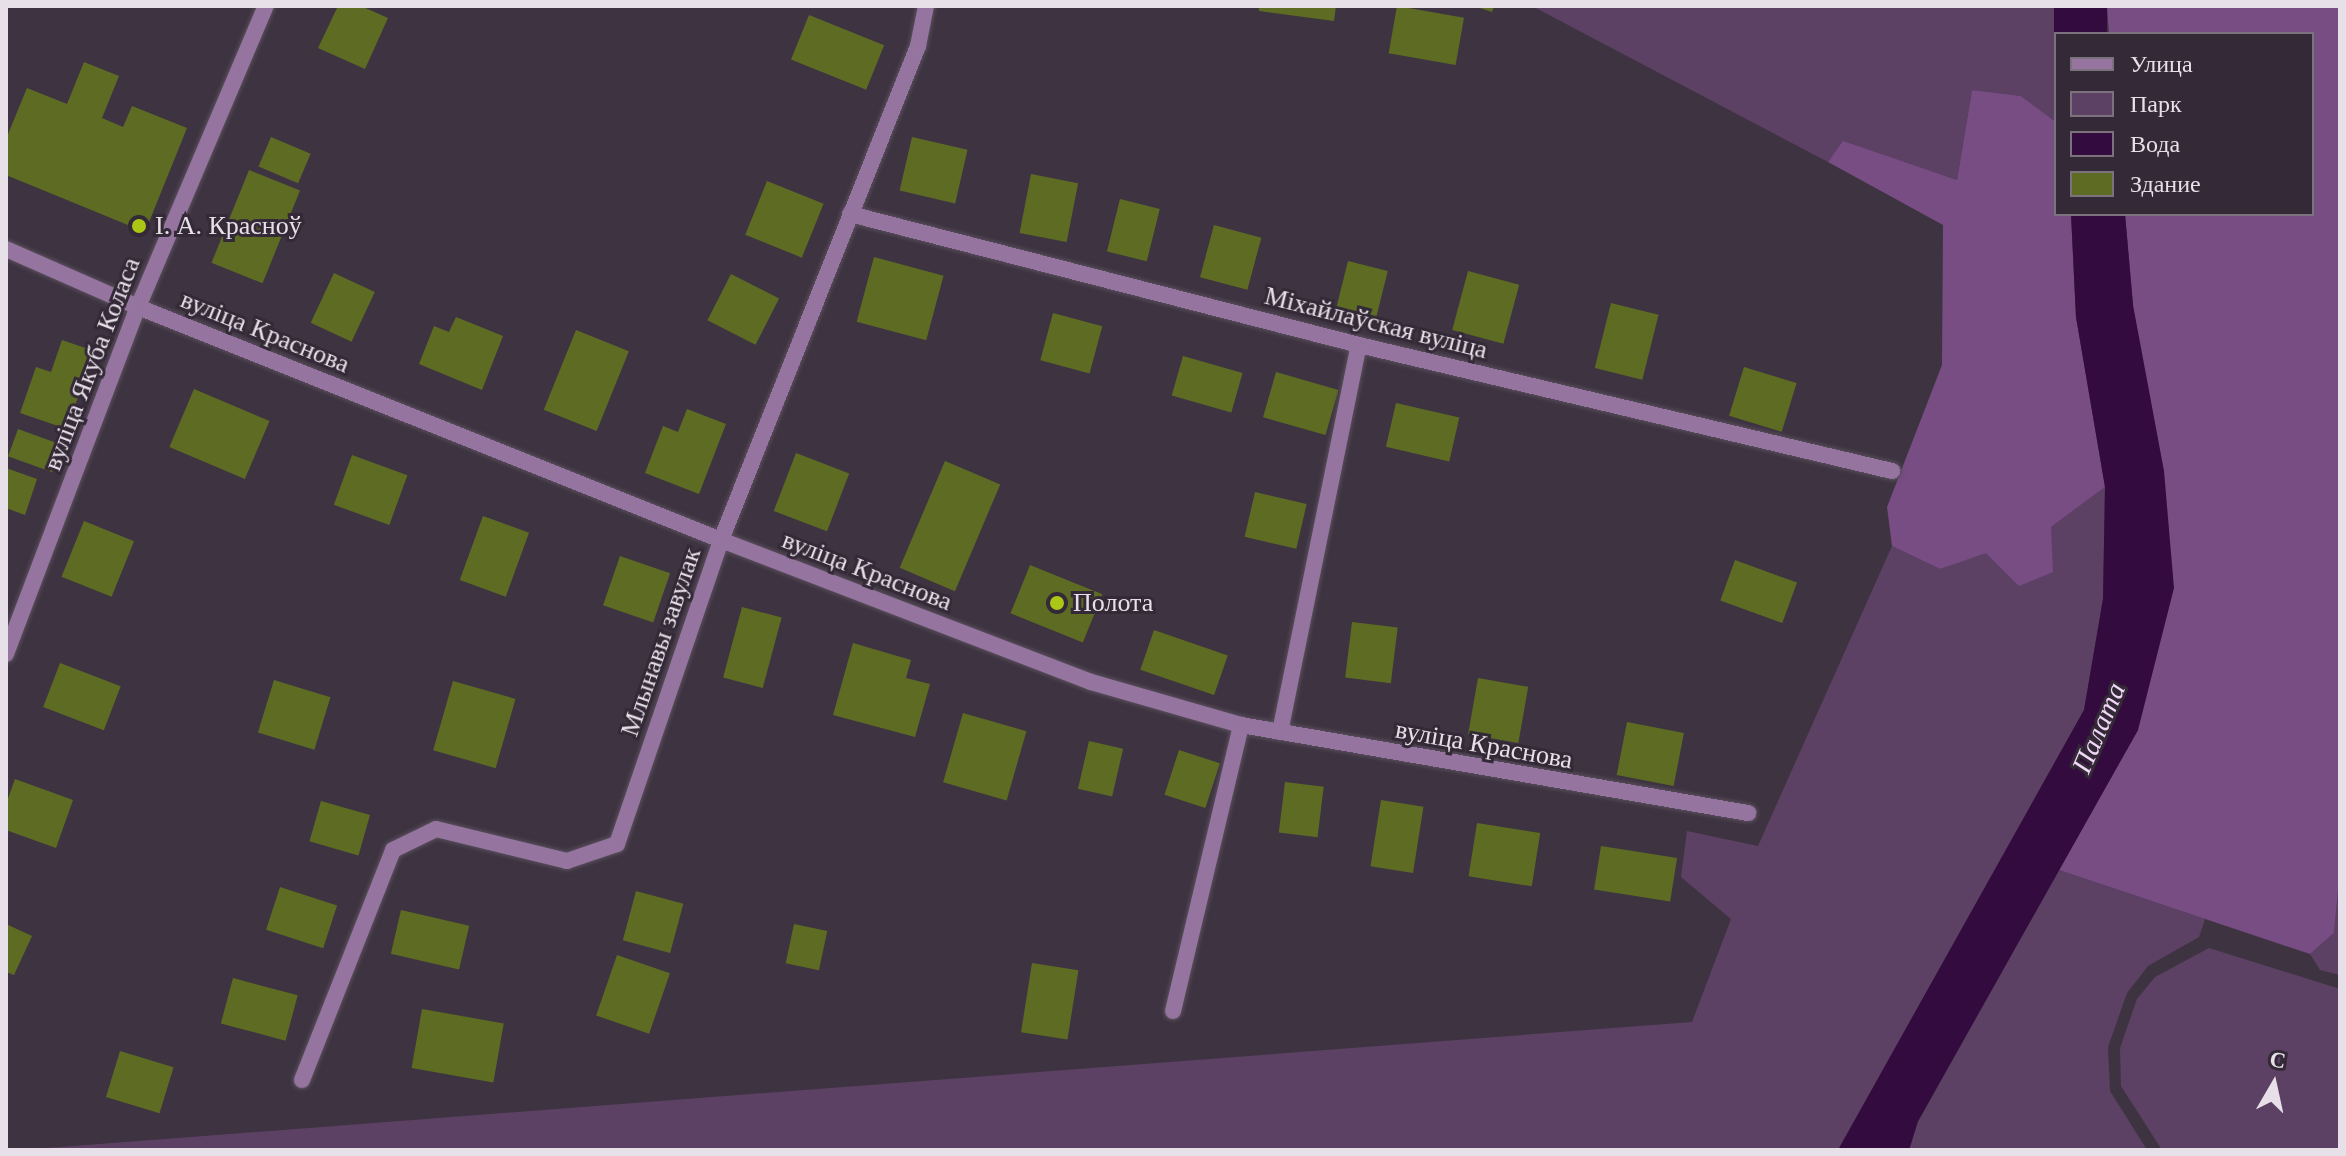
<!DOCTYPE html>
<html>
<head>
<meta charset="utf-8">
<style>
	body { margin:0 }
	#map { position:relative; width:2346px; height:1156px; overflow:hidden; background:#3e3341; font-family:Georgia,serif }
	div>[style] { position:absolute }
	.green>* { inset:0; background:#5d4165 }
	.forest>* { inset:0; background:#774d84 }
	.water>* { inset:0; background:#340b3f; transform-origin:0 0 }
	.building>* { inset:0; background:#5e6c23; transform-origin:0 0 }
	.roads { filter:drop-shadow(0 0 2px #594f5c) drop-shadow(0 0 2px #594f5c) }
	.lane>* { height:16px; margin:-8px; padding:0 8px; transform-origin:8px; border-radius:8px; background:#95759f }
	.street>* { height:16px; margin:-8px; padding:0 8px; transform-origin:8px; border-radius:8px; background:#95759f }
	.dots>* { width:22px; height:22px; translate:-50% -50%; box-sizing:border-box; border:4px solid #332937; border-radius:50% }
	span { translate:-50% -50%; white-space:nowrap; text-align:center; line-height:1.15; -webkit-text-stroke:6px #332937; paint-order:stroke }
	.poi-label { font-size:26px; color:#e7e0e9 }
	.left { translate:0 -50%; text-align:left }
	.street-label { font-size:26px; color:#e7e0e9 }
	.water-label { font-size:28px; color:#f0d7f8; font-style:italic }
	.frame { position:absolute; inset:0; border:8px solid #e7e0e9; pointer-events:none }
	.legend { position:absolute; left:2054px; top:32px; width:260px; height:184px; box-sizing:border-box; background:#332937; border:2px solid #7b727e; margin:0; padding:10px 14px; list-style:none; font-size:24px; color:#e7e0e9 }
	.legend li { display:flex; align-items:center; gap:16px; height:40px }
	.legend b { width:40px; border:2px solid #7b727e }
	.north { position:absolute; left:2234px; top:1044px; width:80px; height:80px; -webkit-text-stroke:6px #332937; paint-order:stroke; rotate:9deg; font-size:22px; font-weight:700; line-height:32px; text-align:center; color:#e7e0e9 }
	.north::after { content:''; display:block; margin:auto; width:28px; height:36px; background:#e7e0e9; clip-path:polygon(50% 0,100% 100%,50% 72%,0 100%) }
</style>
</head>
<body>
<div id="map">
	<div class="green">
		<i style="clip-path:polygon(1532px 6px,2054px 6px,2056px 122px,2021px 96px,1972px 90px,1957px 180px,1843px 142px,1828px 162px)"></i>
		<i style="clip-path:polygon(2105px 487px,2103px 599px,2084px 710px,1838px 1150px,21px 1150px,1692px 1022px,1731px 919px,1681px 877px,1687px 831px,1758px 846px,1892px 546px,1940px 569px,2051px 527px)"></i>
		<i style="clip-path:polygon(2059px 870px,2205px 919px,2199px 937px,2148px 966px,2127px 993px,2108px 1047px,2110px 1091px,2147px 1150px,1909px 1150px,1918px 1122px)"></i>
		<i style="clip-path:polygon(2340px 870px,2340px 975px,2320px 970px,2310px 954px,2334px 933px)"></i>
		<i style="clip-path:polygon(2209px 948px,2340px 989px,2340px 1150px,2162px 1150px,2121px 1086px,2120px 1048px,2137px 999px,2155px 977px)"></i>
	</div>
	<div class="forest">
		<i style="clip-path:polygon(2107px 6px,2340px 6px,2340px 870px,2334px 933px,2310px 954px,2059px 870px,2138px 730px,2133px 305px,2125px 214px,2312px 214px,2312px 34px,2109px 34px)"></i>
		<i style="clip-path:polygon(1972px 90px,2021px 96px,2056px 122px,2056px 214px,2071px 214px,2076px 317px,2105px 487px,2051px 527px,2053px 572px,2019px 586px,1986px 553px,1940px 569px,1892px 546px,1887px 507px,1942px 365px,1943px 225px,1828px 162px,1843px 141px,1957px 180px)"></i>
	</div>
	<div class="water">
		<i style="left:2054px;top:6px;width:53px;height:28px"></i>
		<i style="clip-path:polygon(2071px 214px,2125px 214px,2133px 305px,2164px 471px,2174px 588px,2138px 730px,1918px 1121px,1909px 1150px,1838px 1150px,2084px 710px,2103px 599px,2105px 487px,2076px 317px)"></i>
	</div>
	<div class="building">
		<i style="clip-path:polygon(338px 6px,361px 6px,388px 18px,365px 69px,318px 48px)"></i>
		<i style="clip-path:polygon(1259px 6px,1336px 6px,1334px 21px,1259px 11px)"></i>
		<i style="left:1397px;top:6px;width:68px;height:48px;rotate:10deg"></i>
		<i style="clip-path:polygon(1474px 6px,1494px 6px,1492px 12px)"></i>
		<i style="left:809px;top:15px;width:81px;height:48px;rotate:22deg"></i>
		<i style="clip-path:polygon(84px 62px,119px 76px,102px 118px,123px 127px,132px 106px,187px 128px,145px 232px,6px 175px,6px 139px,27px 88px,67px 104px)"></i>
		<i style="left:271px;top:137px;width:43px;height:32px;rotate:23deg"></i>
		<i style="left:912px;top:137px;width:57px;height:55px;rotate:13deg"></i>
		<i style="left:249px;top:170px;width:55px;height:100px;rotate:22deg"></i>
		<i style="left:1031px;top:174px;width:48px;height:60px;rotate:11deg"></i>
		<i style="left:767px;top:181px;width:61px;height:58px;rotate:22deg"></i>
		<i style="left:1120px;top:199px;width:41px;height:54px;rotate:14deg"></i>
		<i style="left:1214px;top:225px;width:49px;height:54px;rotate:15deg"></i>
		<i style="left:874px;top:257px;width:72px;height:67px;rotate:15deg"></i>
		<i style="left:1348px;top:261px;width:41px;height:53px;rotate:14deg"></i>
		<i style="left:1468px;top:271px;width:53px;height:61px;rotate:15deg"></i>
		<i style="left:334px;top:273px;width:45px;height:55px;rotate:25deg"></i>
		<i style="left:731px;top:274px;width:54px;height:52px;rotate:27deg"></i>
		<i style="left:1611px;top:303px;width:49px;height:67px;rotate:14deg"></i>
		<i style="left:1053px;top:313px;width:51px;height:49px;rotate:15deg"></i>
		<i style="clip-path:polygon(456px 317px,503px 336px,482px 390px,419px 364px,434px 326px,449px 332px)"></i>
		<i style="left:576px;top:330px;width:57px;height:86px;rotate:22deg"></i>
		<i style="clip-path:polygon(62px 340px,94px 351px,67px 429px,20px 413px,36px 367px,51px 372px)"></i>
		<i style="left:1183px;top:356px;width:62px;height:41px;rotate:16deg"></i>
		<i style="left:1744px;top:367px;width:55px;height:51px;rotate:17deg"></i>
		<i style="left:1276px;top:372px;width:65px;height:47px;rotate:16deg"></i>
		<i style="left:194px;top:389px;width:82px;height:63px;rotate:23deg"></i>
		<i style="left:1396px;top:403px;width:65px;height:45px;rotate:13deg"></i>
		<i style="clip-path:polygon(687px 409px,726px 424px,699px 494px,645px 473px,663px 426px,678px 432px)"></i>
		<i style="left:18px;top:429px;width:47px;height:29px;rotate:20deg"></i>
		<i style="left:796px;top:453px;width:57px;height:62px;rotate:21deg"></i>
		<i style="left:352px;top:455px;width:59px;height:53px;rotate:20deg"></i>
		<i style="left:945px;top:461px;width:60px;height:116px;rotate:23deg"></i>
		<i style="clip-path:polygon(6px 468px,37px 479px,25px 515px,6px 508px)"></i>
		<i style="left:1255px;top:492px;width:53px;height:46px;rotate:13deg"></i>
		<i style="left:483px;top:516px;width:49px;height:68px;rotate:20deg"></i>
		<i style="left:84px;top:521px;width:54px;height:60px;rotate:22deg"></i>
		<i style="left:620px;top:556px;width:53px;height:52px;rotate:19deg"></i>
		<i style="left:1735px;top:560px;width:66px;height:43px;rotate:20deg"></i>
		<i style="left:1030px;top:565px;width:78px;height:52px;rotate:22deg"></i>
		<i style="left:742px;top:607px;width:41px;height:73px;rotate:15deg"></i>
		<i style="left:1352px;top:622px;width:46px;height:56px;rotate:7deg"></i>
		<i style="left:1154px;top:630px;width:78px;height:42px;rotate:19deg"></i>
		<i style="clip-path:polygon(853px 643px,911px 660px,906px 678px,930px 684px,915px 737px,833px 715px)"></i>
		<i style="left:60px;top:663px;width:65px;height:47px;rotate:21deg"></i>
		<i style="left:1478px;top:678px;width:51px;height:57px;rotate:10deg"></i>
		<i style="left:274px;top:680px;width:59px;height:55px;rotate:17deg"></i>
		<i style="left:453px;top:681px;width:65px;height:72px;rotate:16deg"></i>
		<i style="left:963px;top:713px;width:66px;height:72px;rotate:16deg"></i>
		<i style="left:1627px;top:722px;width:58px;height:54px;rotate:11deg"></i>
		<i style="left:1089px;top:741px;width:35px;height:49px;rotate:13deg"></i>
		<i style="left:1179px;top:750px;width:43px;height:47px;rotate:18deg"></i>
		<i style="clip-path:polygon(15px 779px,73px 800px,56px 848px,6px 830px,6px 804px)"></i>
		<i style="left:1285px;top:782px;width:39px;height:51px;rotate:7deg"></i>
		<i style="left:1381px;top:800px;width:43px;height:67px;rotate:9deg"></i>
		<i style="left:321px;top:801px;width:51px;height:42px;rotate:16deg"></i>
		<i style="left:1477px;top:823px;width:64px;height:54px;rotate:9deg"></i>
		<i style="left:1601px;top:846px;width:77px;height:44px;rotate:9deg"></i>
		<i style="left:280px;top:887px;width:60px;height:45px;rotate:18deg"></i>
		<i style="left:636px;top:891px;width:49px;height:51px;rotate:15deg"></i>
		<i style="left:401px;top:910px;width:70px;height:45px;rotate:13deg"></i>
		<i style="clip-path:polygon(6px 924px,32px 936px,14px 975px,6px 972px)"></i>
		<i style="left:794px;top:924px;width:34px;height:40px;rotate:12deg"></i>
		<i style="left:617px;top:955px;width:56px;height:64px;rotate:19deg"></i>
		<i style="left:1032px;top:963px;width:47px;height:70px;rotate:9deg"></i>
		<i style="left:233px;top:978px;width:67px;height:47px;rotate:15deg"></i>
		<i style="left:422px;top:1009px;width:83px;height:60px;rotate:10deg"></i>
		<i style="left:120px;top:1051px;width:56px;height:48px;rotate:17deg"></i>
	</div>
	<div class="roads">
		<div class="lane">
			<i style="left:1173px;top:1011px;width:294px;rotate:-76.6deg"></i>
		</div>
		<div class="street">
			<i style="left:850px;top:214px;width:526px;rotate:14.43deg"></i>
			<i style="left:1359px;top:345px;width:548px;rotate:13.3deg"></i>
			<i style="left:6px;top:249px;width:144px;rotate:23.7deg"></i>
			<i style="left:138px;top:307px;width:628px;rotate:21.78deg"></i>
			<i style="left:721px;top:540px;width:396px;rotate:21deg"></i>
			<i style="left:1091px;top:682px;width:156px;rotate:16deg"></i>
			<i style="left:1241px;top:725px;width:515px;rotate:9.85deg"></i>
			<i style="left:6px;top:654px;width:371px;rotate:-69.2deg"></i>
			<i style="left:138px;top:307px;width:327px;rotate:-67deg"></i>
			<i style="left:1280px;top:732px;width:395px;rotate:-78.5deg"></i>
			<i style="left:302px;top:1080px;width:247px;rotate:-68.4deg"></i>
			<i style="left:393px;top:850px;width:48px;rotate:-26deg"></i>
			<i style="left:436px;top:829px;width:135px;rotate:13.7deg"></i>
			<i style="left:567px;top:861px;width:53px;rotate:-18.8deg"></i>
			<i style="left:617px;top:844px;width:321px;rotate:-71.1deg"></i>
			<i style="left:721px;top:540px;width:532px;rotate:-68.26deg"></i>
			<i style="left:918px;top:46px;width:41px;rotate:-78.7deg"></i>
		</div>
	</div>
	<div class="dots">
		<i style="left:139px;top:226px;background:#abc615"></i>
		<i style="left:1057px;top:603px;background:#abc615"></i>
	</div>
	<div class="poi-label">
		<span class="left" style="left:155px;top:226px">І. А. Красноў</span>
		<span class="left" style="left:1073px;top:603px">Полота</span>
	</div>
	<div class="street-label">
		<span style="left:1376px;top:323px;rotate:14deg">Міхайлаўская вуліца</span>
		<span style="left:265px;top:332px;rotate:22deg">вуліца Краснова</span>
		<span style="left:92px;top:364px;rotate:-69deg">вуліца Якуба Коласа</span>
		<span style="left:867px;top:571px;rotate:21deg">вуліца Краснова</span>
		<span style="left:661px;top:642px;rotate:-71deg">Млынавы завулак</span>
		<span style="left:1484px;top:745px;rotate:10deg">вуліца Краснова</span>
	</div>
	<div class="water-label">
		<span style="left:2099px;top:728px;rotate:-67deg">Палата</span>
	</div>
	<div class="frame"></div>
	<ul class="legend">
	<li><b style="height:10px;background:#95759f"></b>Улица</li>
	<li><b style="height:22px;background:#5d4165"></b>Парк</li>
	<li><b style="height:22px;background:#340b3f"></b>Вода</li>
	<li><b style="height:22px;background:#5e6c23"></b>Здание</li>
	</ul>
	<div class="north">С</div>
</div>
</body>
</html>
